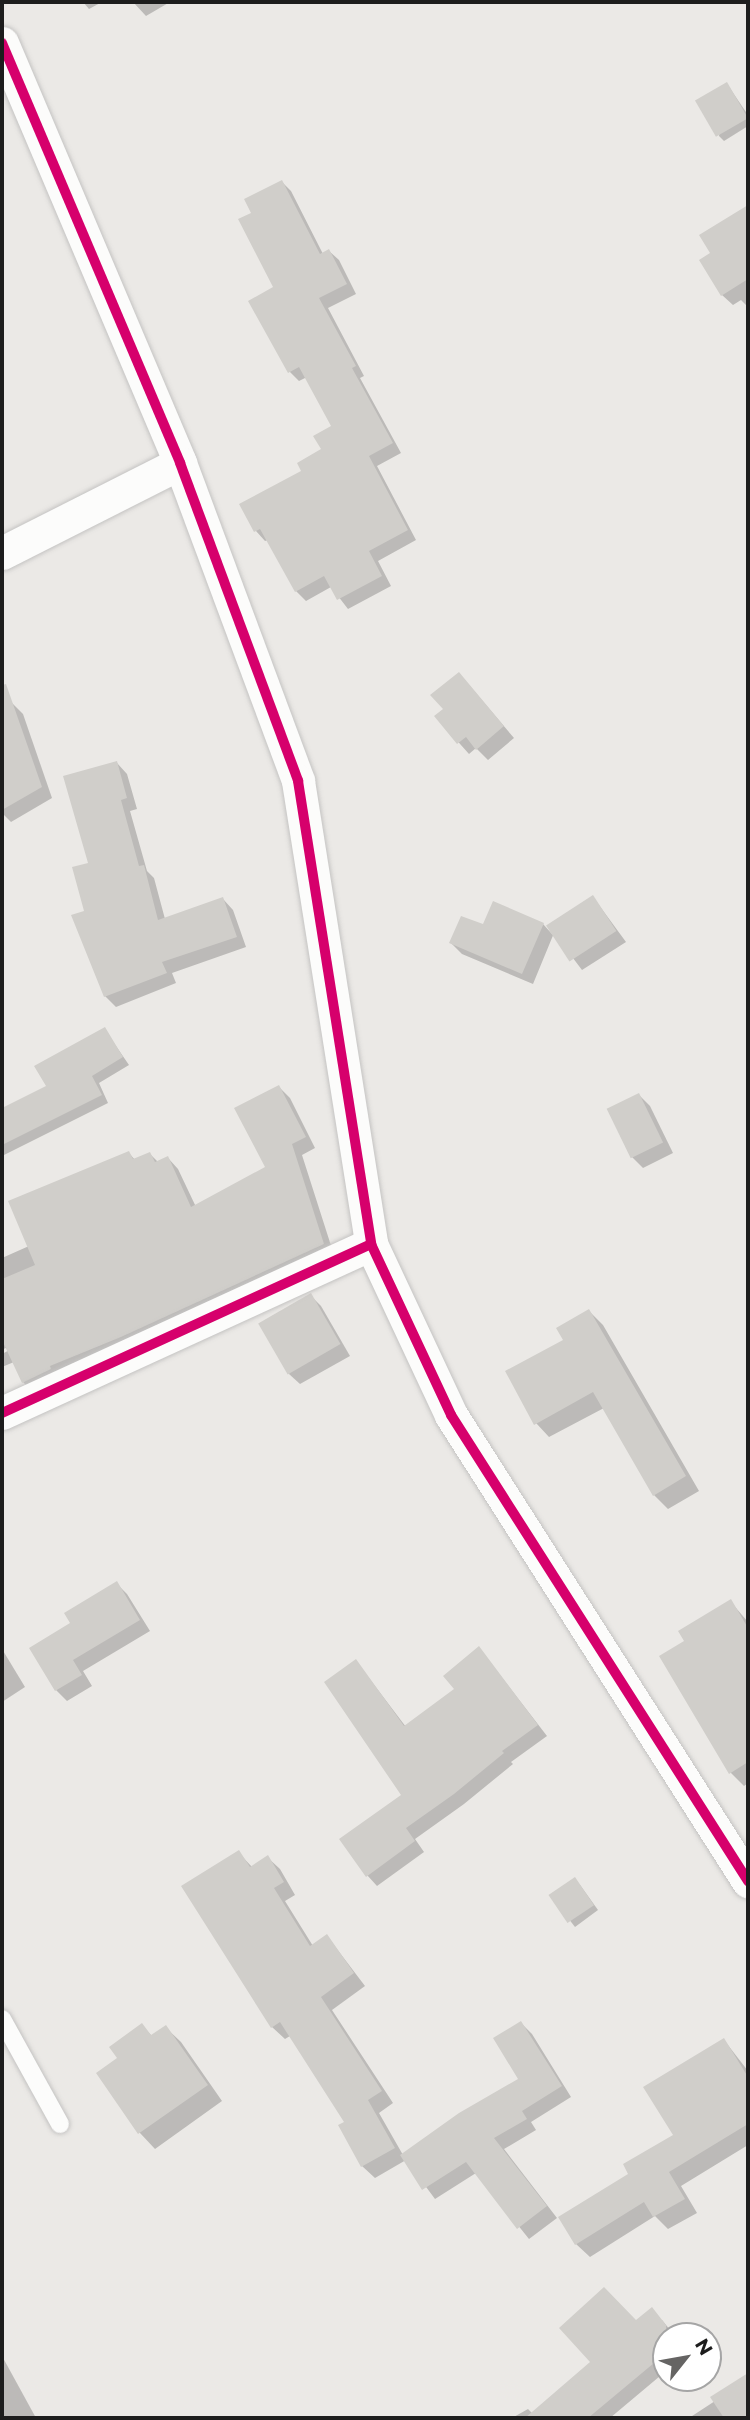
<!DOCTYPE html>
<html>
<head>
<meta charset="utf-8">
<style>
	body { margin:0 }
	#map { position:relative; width:750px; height:2420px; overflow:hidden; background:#ebe9e6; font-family:Montserrat,sans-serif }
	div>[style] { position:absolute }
	.shadow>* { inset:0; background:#0003 }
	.building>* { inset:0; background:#d0ceca; transform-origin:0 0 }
	.roads { filter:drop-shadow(0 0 2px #c4c3c2) drop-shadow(0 0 2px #c4c3c2) }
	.service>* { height:18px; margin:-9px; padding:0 9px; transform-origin:9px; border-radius:9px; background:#fcfcfb }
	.minor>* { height:33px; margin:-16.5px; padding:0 16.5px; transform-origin:16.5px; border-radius:16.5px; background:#fcfcfb }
	.cycleway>* { height:10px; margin:-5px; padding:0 5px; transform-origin:5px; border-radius:5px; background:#d6006c }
	span { translate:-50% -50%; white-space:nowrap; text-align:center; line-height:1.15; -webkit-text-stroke:5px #fff; paint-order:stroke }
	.frame { position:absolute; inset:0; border:4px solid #1d1d1d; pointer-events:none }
	.north { position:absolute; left:652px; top:2322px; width:70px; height:70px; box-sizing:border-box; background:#fff; border:2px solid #a5a5a5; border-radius:50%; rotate:59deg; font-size:19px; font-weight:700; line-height:28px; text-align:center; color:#1d1d1d }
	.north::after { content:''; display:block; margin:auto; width:24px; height:32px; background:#656463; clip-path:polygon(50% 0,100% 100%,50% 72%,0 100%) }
</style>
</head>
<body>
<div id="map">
	<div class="shadow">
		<i style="clip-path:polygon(83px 2px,102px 2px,89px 9px)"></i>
		<i style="clip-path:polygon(133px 2px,170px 2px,146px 16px)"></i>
		<i style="clip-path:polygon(727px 84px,748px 115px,748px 126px,724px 141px,719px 136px)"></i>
		<i style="clip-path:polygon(282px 182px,291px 191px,323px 254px,329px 251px,339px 260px,356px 294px,328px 308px,364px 376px,360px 378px,401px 453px,377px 466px,416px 540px,378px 561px,391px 586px,348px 609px,331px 587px,306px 601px,296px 591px,268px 540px,265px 541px,256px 531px,241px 505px,304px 472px,323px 450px,333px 426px,307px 377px,299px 381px,289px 371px,275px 287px,253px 214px)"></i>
		<i style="clip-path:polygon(745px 209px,748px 213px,748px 307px,741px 300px,733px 305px,722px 295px,713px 254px)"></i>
		<i style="clip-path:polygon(469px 685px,514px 738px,488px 760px,476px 748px,469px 754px,436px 717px)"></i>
		<i style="clip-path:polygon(12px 703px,23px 714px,52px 798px,11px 822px,2px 813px,2px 707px)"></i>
		<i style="clip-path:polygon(117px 763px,127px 774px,137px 809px,130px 811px,147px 871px,154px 878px,165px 919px,223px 899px,233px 910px,246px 947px,172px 973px,176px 983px,116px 1007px,105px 996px,86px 912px,90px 864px)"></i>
		<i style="clip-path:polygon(593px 897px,626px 942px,582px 970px,554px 933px,533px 984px,462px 954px,451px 943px,484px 927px,543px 924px,552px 934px)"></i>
		<i style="clip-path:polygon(105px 1030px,129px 1065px,99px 1083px,108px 1103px,2px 1156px,2px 1110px,48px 1086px)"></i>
		<i style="clip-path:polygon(279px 1087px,290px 1098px,315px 1148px,302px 1155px,334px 1255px,34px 1393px,23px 1382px,14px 1362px,2px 1367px,2px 1354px,15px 1347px,13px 1344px,2px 1350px,2px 1258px,29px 1246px,129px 1153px,135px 1160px,150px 1154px,158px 1162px,168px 1158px,178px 1169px,196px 1207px,268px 1168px)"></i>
		<i style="clip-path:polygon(639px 1095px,650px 1106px,673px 1153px,643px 1168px,632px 1157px)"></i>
		<i style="clip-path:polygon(310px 1295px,321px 1306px,350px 1356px,300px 1384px,289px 1374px)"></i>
		<i style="clip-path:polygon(589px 1311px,603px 1325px,699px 1491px,668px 1509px,654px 1495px,604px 1408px,549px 1437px,536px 1423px,565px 1340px)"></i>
		<i style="clip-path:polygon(116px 1583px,127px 1594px,150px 1631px,83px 1671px,92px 1686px,67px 1701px,56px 1690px,73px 1623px)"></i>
		<i style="clip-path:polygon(730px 1601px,748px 1622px,748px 1783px,744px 1786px,731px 1773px,686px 1642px)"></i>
		<i style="clip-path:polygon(479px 1648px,547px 1736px,511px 1762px,513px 1764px,464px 1804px,415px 1839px,424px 1852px,377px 1886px,367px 1875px,403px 1795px,356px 1661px,406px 1727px,456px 1689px)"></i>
		<i style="clip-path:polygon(2px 1649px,25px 1687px,2px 1702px)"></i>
		<i style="clip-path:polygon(238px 1852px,252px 1867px,267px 1857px,280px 1869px,295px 1895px,285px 1901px,313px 1946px,327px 1936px,365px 1986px,332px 2010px,393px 2103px,379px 2113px,403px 2155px,520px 2080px,521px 2023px,532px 2034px,571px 2097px,531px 2122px,536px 2130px,504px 2149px,557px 2218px,529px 2239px,476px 2173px,435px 2199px,406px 2160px,375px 2178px,362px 2166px,346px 2122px,290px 2036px,285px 2039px,272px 2027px,183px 1886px)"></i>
		<i style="clip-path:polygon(580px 1885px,598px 1910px,575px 1927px,551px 1896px)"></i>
		<i style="clip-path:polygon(142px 2026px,152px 2036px,165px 2027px,181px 2042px,222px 2101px,155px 2149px,140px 2133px,98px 2074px,120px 2059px)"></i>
		<i style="clip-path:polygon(724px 2040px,748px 2071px,748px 2145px,681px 2186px,697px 2213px,668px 2229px,655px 2216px,590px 2257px,576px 2244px,631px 2174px,675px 2135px)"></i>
		<i style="clip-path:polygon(662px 2320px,675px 2336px,666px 2336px,666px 2371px,610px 2418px,512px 2418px,528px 2409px,533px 2414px,636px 2322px)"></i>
		<i style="clip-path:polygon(2px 2356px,36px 2418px,2px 2418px)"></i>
		<i style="clip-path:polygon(748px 2375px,748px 2418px,689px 2418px,715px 2401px,713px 2397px)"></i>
	</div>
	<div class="building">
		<i style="left:727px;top:82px;width:42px;height:37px;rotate:60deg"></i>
		<i style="clip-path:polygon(282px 180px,320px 254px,329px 249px,347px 284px,319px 298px,356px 366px,352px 368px,393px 443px,369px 456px,408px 530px,369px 551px,382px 576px,337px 600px,324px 576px,295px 592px,260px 529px,254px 532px,239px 504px,301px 471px,297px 463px,321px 449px,313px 436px,331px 426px,299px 367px,288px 373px,248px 301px,273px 287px,238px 219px,251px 213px,244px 199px)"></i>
		<i style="clip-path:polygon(748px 205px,748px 279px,721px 296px,699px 260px,710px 253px,699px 235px)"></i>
		<i style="clip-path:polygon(459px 672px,504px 726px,476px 750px,466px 737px,457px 744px,434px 716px,443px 709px,430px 695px)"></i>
		<i style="clip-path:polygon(6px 684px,42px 787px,2px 810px,2px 685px)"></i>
		<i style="clip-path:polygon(117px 761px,127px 798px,121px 800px,139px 866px,144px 865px,158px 920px,223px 897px,237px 937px,162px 962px,167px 973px,104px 997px,71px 915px,84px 911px,72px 867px,88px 863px,63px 776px)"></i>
		<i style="left:593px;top:895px;width:43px;height:56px;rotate:57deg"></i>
		<i style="clip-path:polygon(493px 901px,544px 923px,522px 974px,449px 943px,461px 916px,483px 924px)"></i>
		<i style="clip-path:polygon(105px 1027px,123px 1057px,92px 1076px,102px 1095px,2px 1145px,2px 1108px,46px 1086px,34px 1066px)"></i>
		<i style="clip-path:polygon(279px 1085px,306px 1137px,292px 1144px,324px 1244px,121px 1337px,50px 1366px,51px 1369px,22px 1383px,2px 1340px,2px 1279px,35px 1265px,8px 1201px,129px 1151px,133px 1159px,150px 1152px,155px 1162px,168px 1156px,191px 1207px,265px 1167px,234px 1108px)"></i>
		<i style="left:639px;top:1093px;width:55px;height:36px;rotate:64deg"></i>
		<i style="left:311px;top:1293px;width:59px;height:61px;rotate:60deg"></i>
		<i style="clip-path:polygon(589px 1309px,686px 1476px,653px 1496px,593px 1392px,534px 1425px,505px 1371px,563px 1340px,556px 1328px)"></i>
		<i style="clip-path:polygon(117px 1581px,140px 1620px,73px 1660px,82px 1675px,55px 1691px,29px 1648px,70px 1623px,64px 1613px)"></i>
		<i style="clip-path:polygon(731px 1599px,748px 1628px,748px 1762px,729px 1774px,659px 1656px,684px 1641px,678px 1631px)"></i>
		<i style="clip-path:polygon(479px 1646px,538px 1725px,502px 1751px,504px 1753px,454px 1794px,406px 1828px,415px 1841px,366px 1877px,339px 1839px,401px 1795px,324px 1682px,356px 1659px,404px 1726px,454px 1689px,443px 1676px)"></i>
		<i style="clip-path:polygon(239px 1850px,250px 1867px,268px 1855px,284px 1882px,274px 1888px,310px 1946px,327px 1934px,354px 1973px,321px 1997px,382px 2091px,368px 2100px,395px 2148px,361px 2167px,338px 2125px,344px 2122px,280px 2022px,271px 2028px,181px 1886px)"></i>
		<i style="left:575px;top:1877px;width:34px;height:32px;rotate:56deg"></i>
		<i style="clip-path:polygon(521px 2021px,562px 2086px,522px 2111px,527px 2119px,494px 2138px,547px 2206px,517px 2229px,466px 2162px,422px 2190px,400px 2155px,459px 2113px,518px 2079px,493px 2038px)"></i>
		<i style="clip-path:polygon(142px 2023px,151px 2035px,166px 2025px,208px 2085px,138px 2134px,96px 2073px,117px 2058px,109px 2047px)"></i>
		<i style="clip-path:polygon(724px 2038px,748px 2077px,748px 2124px,669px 2172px,685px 2199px,653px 2217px,644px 2202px,575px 2245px,558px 2217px,628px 2174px,623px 2164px,673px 2135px,643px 2087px)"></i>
		<i style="clip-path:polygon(604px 2287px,636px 2320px,652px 2307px,666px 2325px,666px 2353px,588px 2418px,525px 2418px,590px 2362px,559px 2328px)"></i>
		<i style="clip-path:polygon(748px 2373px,748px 2418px,724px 2418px,710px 2397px)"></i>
	</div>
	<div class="roads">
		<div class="service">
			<i style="left:2px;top:2019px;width:120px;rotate:61.1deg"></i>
		</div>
		<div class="minor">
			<i style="left:2px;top:43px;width:456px;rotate:67deg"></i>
			<i style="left:180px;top:463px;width:339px;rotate:69.6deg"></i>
			<i style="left:298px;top:781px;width:469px;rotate:81deg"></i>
			<i style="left:371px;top:1244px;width:189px;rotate:64.9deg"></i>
			<i style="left:451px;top:1415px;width:553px;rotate:57.49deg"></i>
			<i style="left:2px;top:553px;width:199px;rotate:-26.8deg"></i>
			<i style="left:2px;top:1413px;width:406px;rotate:-24.6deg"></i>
		</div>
	</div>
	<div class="cycleway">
		<i style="left:2px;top:43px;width:456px;rotate:67deg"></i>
		<i style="left:180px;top:463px;width:339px;rotate:69.6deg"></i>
		<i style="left:298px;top:781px;width:469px;rotate:81deg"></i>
		<i style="left:371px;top:1244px;width:189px;rotate:64.9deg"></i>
		<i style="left:451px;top:1415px;width:553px;rotate:57.49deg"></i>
		<i style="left:2px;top:1413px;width:406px;rotate:-24.6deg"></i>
	</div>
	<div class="frame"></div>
	<div class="north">N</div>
</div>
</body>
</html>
